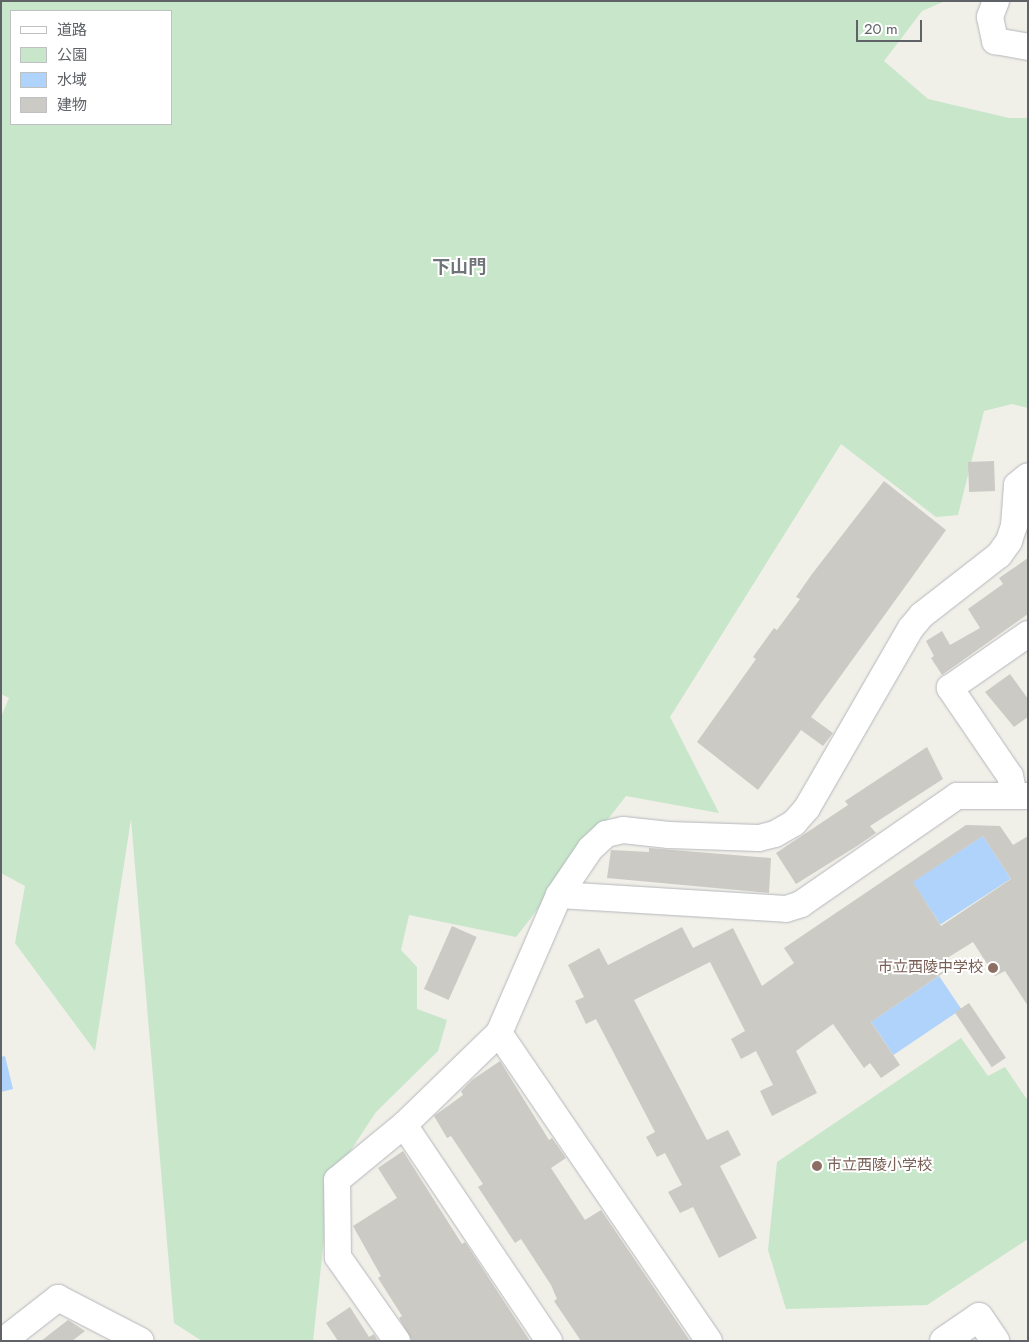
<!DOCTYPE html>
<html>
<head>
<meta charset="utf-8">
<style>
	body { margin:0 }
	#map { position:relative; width:1029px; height:1342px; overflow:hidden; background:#f0efe8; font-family:Jost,"Noto Sans JP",sans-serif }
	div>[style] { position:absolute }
	.green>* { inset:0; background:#c7e6ca }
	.water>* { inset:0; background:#afd3fa; transform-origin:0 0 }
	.building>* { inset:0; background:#cccac5; transform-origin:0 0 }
	.roads { filter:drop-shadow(0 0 1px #b5b7bc) drop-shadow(0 0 1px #b5b7bc) }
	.minor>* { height:26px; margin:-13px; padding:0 13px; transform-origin:13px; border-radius:13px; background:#fff }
	.tertiary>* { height:28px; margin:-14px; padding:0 14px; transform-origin:14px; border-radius:14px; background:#fff }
	.dots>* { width:14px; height:14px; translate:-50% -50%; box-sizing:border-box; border:2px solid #fff; border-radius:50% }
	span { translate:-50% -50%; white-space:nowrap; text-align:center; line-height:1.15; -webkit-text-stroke:4px #fff; paint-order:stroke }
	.education-label { font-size:15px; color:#785e54 }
	.right { translate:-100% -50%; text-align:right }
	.left { translate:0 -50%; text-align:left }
	.quarter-label { font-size:18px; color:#707479; font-weight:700 }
	.frame { position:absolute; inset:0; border:2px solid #5f6267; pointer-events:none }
	.legend { position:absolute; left:10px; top:10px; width:162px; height:115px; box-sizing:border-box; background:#fff; border:1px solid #bfc0c2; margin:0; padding:6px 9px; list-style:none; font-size:15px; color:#5f6267 }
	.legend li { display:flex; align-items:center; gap:10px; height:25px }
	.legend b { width:25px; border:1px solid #bfc0c2 }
	.scale { position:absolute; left:856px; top:20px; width:66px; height:22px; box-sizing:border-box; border:2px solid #5f6267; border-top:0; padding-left:6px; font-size:15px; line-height:18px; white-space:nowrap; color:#5f6267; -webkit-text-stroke:4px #fff; paint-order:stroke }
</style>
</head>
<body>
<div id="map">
	<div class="green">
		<i style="clip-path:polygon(evenodd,1px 1px,945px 1px,922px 11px,884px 61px,928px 99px,1009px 118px,1028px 118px,1028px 408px,1012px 404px,984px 411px,958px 515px,936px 517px,841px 444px,670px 717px,719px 813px,626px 796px,516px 937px,409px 915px,401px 950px,417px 967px,417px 1009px,447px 1020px,438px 1051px,376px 1112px,330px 1182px,313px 1341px,202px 1341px,174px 1323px,131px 819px,95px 1051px,15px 943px,25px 886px,1px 873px,1px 717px,9px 698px,1px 694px,1px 1px,11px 11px,171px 11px,171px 124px,11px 124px,11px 11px)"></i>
		<i style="clip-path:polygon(961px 1038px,988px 1076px,1005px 1067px,1028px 1101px,1028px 1239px,927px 1305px,786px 1309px,768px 1250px,777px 1162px)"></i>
	</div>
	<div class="water">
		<i style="left:983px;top:836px;width:51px;height:84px;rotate:57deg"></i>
		<i style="left:939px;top:976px;width:40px;height:82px;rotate:56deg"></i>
		<i style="clip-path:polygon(5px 1056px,13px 1089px,1px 1092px,1px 1057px)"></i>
	</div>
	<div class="building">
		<i style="left:994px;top:461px;width:30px;height:26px;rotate:88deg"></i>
		<i style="clip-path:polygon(884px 481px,946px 530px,811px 717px,833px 733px,823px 746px,801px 730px,758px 790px,697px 742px,756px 659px,753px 657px,774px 628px,777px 630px,800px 599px,796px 597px,812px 574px)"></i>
		<i style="clip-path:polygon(1028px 558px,1028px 614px,942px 675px,931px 658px,934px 656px,926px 641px,942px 631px,950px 645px,980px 628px,968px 609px,1003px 584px,999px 578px)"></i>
		<i style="clip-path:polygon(1010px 674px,1028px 699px,1028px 717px,1014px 727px,985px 692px)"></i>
		<i style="clip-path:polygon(927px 747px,943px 779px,870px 826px,876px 833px,857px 846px,796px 884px,776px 853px,848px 805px,845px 801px)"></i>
		<i style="clip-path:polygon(evenodd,966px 825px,1000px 826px,1013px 845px,1028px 836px,1028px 1006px,1005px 971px,995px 976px,973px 942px,944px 960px,949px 969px,871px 1022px,900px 1065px,881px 1078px,870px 1063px,864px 1068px,833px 1024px,796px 1051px,817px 1093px,772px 1116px,760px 1091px,773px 1085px,756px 1051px,741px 1059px,731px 1039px,745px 1031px,710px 962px,634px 1000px,707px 1140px,728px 1130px,741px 1155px,720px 1166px,757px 1238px,719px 1258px,693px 1207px,680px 1213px,668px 1192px,682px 1185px,665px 1153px,657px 1157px,646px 1137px,655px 1132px,596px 1019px,586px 1024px,575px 1001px,584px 997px,568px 965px,599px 948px,608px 965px,682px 927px,693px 948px,733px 928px,762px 986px,794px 963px,784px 948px,966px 825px,983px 836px,1011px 879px,941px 926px,913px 882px,983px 836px)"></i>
		<i style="clip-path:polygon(649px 848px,771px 858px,769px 893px,607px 878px,611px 850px,649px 852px)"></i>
		<i style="left:452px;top:926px;width:27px;height:69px;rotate:24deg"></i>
		<i style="left:969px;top:1003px;width:66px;height:17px;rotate:56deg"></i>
		<i style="clip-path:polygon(500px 1061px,549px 1140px,552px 1138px,566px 1158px,551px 1168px,585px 1220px,601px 1210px,690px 1341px,581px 1341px,554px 1301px,557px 1299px,551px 1285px,521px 1239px,515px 1243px,478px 1187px,483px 1184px,451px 1136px,447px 1138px,434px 1116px,463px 1095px,461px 1091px,472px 1080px)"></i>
		<i style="clip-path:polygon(403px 1151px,462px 1244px,465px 1242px,530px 1341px,412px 1341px,399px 1318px,402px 1316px,378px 1278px,381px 1276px,353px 1226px,397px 1198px,378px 1168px)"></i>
		<i style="clip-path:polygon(350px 1307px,369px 1337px,374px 1334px,378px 1341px,338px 1341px,326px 1323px)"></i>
		<i style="clip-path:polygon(68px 1320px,85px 1331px,72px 1341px,41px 1341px)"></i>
	</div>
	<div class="roads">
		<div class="minor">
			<i style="left:996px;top:1px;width:17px;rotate:111deg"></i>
			<i style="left:990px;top:17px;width:25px;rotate:78deg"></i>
			<i style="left:995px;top:41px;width:34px;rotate:10deg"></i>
			<i style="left:1014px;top:796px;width:20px;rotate:-101deg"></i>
			<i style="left:1010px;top:776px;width:107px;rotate:-124.3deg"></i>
			<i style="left:950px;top:688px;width:95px;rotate:-34.7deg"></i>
			<i style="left:559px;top:895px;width:55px;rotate:-56deg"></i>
			<i style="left:590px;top:849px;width:22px;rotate:-43deg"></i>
			<i style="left:606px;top:834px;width:17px;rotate:-13deg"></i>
			<i style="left:623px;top:830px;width:46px;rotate:6.2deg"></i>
			<i style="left:669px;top:835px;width:90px;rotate:1.9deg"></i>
			<i style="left:759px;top:838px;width:16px;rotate:-14deg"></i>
			<i style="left:775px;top:834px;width:22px;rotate:-30deg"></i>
			<i style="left:794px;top:823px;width:20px;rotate:-49deg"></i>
			<i style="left:807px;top:808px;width:208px;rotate:-60deg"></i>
			<i style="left:911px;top:628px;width:17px;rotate:-50deg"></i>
			<i style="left:922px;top:615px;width:98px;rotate:-37.9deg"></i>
			<i style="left:999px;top:555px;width:17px;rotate:-54deg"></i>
			<i style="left:1009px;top:541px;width:16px;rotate:-72deg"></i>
			<i style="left:1014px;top:526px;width:41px;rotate:-85.8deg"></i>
			<i style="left:1017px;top:485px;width:14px;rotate:-39deg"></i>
			<i style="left:404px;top:1125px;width:260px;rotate:56.1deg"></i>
			<i style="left:3px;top:1341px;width:70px;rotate:-38deg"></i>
			<i style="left:58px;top:1298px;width:93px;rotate:27.4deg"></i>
			<i style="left:397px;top:1341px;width:103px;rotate:-125.1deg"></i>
			<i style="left:338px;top:1257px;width:77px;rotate:-90.7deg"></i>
			<i style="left:337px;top:1180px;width:87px;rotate:-39.4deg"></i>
			<i style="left:404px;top:1125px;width:132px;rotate:-44.1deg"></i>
			<i style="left:709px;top:1341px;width:373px;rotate:-124.3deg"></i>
			<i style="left:499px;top:1033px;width:150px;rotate:-66.5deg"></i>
			<i style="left:559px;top:895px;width:227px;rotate:3.5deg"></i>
			<i style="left:786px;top:909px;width:16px;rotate:-18deg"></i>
			<i style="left:801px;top:904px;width:190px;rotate:-34.7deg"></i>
			<i style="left:957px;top:796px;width:71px"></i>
		</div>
		<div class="tertiary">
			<i style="left:944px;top:1341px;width:42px;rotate:-34.4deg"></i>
			<i style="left:979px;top:1317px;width:29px;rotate:56deg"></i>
		</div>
	</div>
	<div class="dots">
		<i style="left:993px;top:968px;background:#8d6e63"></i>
		<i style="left:817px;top:1166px;background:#8d6e63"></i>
	</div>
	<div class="education-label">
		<span class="right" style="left:983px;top:968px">市立西陵中学校</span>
		<span class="left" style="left:827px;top:1166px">市立西陵小学校</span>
	</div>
	<div class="quarter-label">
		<span style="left:459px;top:267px">下山門</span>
	</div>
	<div class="frame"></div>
	<ul class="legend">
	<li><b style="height:6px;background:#fff"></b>道路</li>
	<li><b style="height:14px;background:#c7e6ca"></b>公園</li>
	<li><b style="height:14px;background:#afd3fa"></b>水域</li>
	<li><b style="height:14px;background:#cccac5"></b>建物</li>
	</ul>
	<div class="scale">20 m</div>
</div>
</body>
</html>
